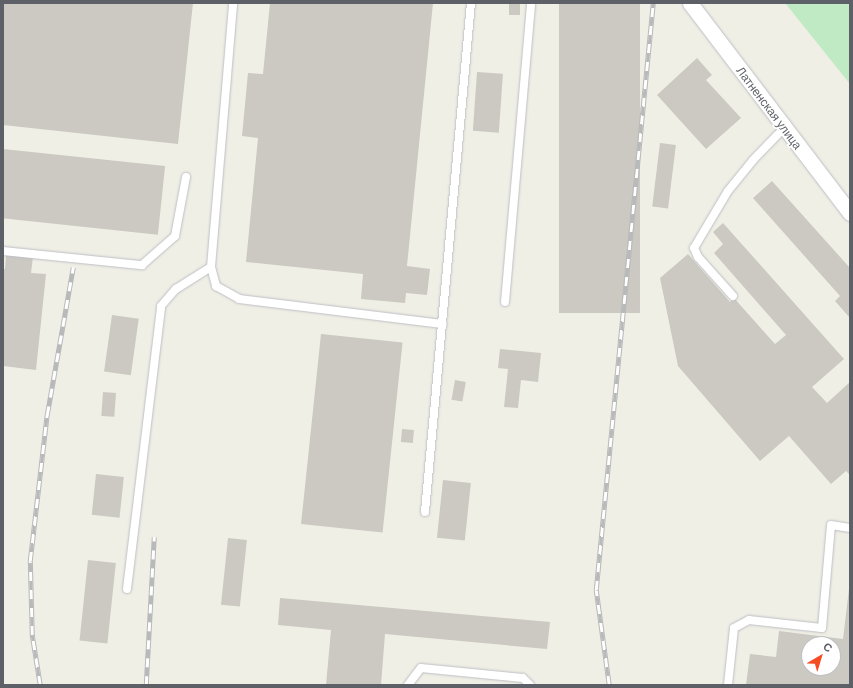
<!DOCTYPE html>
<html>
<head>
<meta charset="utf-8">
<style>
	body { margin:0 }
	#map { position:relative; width:853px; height:688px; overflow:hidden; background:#f0efe5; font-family:Barlow,sans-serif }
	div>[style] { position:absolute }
	.green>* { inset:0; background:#c0eac4 }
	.building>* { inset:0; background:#cbc9c2; transform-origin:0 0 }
	.roads { filter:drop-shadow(0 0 1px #bdbec5) drop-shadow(0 0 1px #bdbec5) }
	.service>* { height:8px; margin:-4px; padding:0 4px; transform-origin:4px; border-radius:4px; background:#fff }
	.minor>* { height:15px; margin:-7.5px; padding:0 7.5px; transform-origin:7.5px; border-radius:7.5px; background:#fff }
	.rail>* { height:4.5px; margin-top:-2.25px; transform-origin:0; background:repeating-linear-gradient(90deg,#fff 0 9px,#b8b9ba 0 18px); box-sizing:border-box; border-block:1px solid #b8b9ba }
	span { translate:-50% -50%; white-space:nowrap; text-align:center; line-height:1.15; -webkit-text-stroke:3.5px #fff; paint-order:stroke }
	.street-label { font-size:12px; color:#5d6067 }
	.frame { position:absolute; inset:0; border:4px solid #5d6067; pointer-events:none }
	.north { position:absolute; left:801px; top:636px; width:40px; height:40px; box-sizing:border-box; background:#fff; border:1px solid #bebfc2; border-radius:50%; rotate:38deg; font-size:11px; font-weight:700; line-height:16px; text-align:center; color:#5d6067 }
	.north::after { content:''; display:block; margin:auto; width:14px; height:18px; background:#f74b24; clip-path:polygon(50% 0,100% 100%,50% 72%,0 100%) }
</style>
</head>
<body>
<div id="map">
	<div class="green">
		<i style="clip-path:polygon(785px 3px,850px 3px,850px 84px)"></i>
	</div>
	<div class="building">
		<i style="clip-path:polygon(3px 3px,193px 3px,178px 144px,3px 125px)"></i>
		<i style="clip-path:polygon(270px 3px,433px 3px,407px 266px,430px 269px,427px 295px,406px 293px,405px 303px,361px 299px,363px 274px,246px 262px,258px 138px,242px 136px,248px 73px,263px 74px)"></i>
		<i style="left:509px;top:3px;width:11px;height:12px"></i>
		<i style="left:559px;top:3px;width:81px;height:310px"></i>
		<i style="clip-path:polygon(697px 58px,712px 75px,706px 80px,741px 118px,706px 149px,657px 95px)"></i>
		<i style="left:477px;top:72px;width:26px;height:59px;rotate:4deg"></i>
		<i style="left:660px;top:143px;width:16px;height:64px;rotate:7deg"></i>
		<i style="left:3px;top:149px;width:163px;height:69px;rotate:6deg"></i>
		<i style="clip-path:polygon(772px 181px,850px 268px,850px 318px,835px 301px,840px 296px,753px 198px)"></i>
		<i style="clip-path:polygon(723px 223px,844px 359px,812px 387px,827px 403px,850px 382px,850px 475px,846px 471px,831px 484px,789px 436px,760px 461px,678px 366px,660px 278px,688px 254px,730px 302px,734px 298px,775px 344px,786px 335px,714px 253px,723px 244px,713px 232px)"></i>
		<i style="clip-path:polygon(6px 255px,33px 257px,31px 273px,46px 274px,36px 370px,3px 366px,3px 269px,5px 269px)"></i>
		<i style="left:112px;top:315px;width:27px;height:57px;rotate:8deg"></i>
		<i style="left:321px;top:334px;width:82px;height:191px;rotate:6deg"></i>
		<i style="clip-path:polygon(500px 349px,541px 353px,538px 382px,521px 380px,518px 408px,504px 407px,508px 369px,498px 368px)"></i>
		<i style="left:455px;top:380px;width:11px;height:20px;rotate:10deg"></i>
		<i style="left:103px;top:392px;width:13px;height:24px;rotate:4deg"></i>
		<i style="left:402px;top:429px;width:12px;height:13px;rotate:5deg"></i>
		<i style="left:96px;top:474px;width:28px;height:41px;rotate:6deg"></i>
		<i style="left:443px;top:480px;width:28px;height:58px;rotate:6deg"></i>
		<i style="left:228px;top:538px;width:19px;height:67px;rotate:6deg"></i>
		<i style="left:88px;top:560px;width:28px;height:81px;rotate:6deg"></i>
		<i style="clip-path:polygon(evenodd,849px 589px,850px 685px,746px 685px,750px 654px,776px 657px,779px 631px,843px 639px,849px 589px,809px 644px,833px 644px,833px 668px,809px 668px,809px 644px)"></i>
		<i style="clip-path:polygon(280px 598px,550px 622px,547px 649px,385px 634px,381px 685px,326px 685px,331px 630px,278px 625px)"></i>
	</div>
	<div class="roads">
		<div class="service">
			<i style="left:3px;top:251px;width:140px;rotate:5.8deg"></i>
			<i style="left:142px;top:265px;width:44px;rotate:-41.3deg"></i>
			<i style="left:175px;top:236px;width:60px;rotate:-79.4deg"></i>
			<i style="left:211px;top:267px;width:20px;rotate:75deg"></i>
			<i style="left:216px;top:286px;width:26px;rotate:29deg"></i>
			<i style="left:239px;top:299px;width:205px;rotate:7deg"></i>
			<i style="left:733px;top:296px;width:52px;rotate:-131.9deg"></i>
			<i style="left:698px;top:257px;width:10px;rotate:-114deg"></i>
			<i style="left:694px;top:248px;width:66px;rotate:-59.2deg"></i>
			<i style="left:728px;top:191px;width:40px;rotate:-51deg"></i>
			<i style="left:753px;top:160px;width:45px;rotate:-45.9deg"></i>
			<i style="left:505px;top:302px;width:300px;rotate:-85deg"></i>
			<i style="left:425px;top:512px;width:511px;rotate:-84.84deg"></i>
			<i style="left:127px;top:589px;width:285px;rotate:-83.1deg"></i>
			<i style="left:161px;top:306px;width:23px;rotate:-49deg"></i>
			<i style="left:176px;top:289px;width:41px;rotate:-32.2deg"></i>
			<i style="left:211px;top:267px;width:265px;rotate:-85.2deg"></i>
			<i style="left:408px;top:685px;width:21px;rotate:-53deg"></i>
			<i style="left:421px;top:668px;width:102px;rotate:5.6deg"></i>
			<i style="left:523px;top:678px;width:10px;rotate:45deg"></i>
			<i style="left:728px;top:685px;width:57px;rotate:-84deg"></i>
			<i style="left:734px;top:628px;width:17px;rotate:-28deg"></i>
			<i style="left:749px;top:620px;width:73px;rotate:6.3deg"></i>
			<i style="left:822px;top:628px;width:103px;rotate:-85deg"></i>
			<i style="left:831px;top:525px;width:19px;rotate:9deg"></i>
		</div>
		<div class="minor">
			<i style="left:690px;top:3px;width:264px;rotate:52.7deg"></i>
		</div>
	</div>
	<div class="rail">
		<i style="left:40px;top:685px;width:51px;rotate:-99.1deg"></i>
		<i style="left:32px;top:635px;width:74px;rotate:-91.5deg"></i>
		<i style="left:30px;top:561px;width:147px;rotate:-83.4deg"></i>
		<i style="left:47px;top:415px;width:150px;rotate:-80deg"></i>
		<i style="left:146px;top:685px;width:148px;rotate:-86.9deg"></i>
		<i style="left:609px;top:685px;width:96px;rotate:-97.8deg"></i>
		<i style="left:596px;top:590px;width:590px;rotate:-84.45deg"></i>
	</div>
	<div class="street-label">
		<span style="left:769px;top:108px;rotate:53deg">Латненская улица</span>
	</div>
	<div class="frame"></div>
	<div class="north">С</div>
</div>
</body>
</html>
